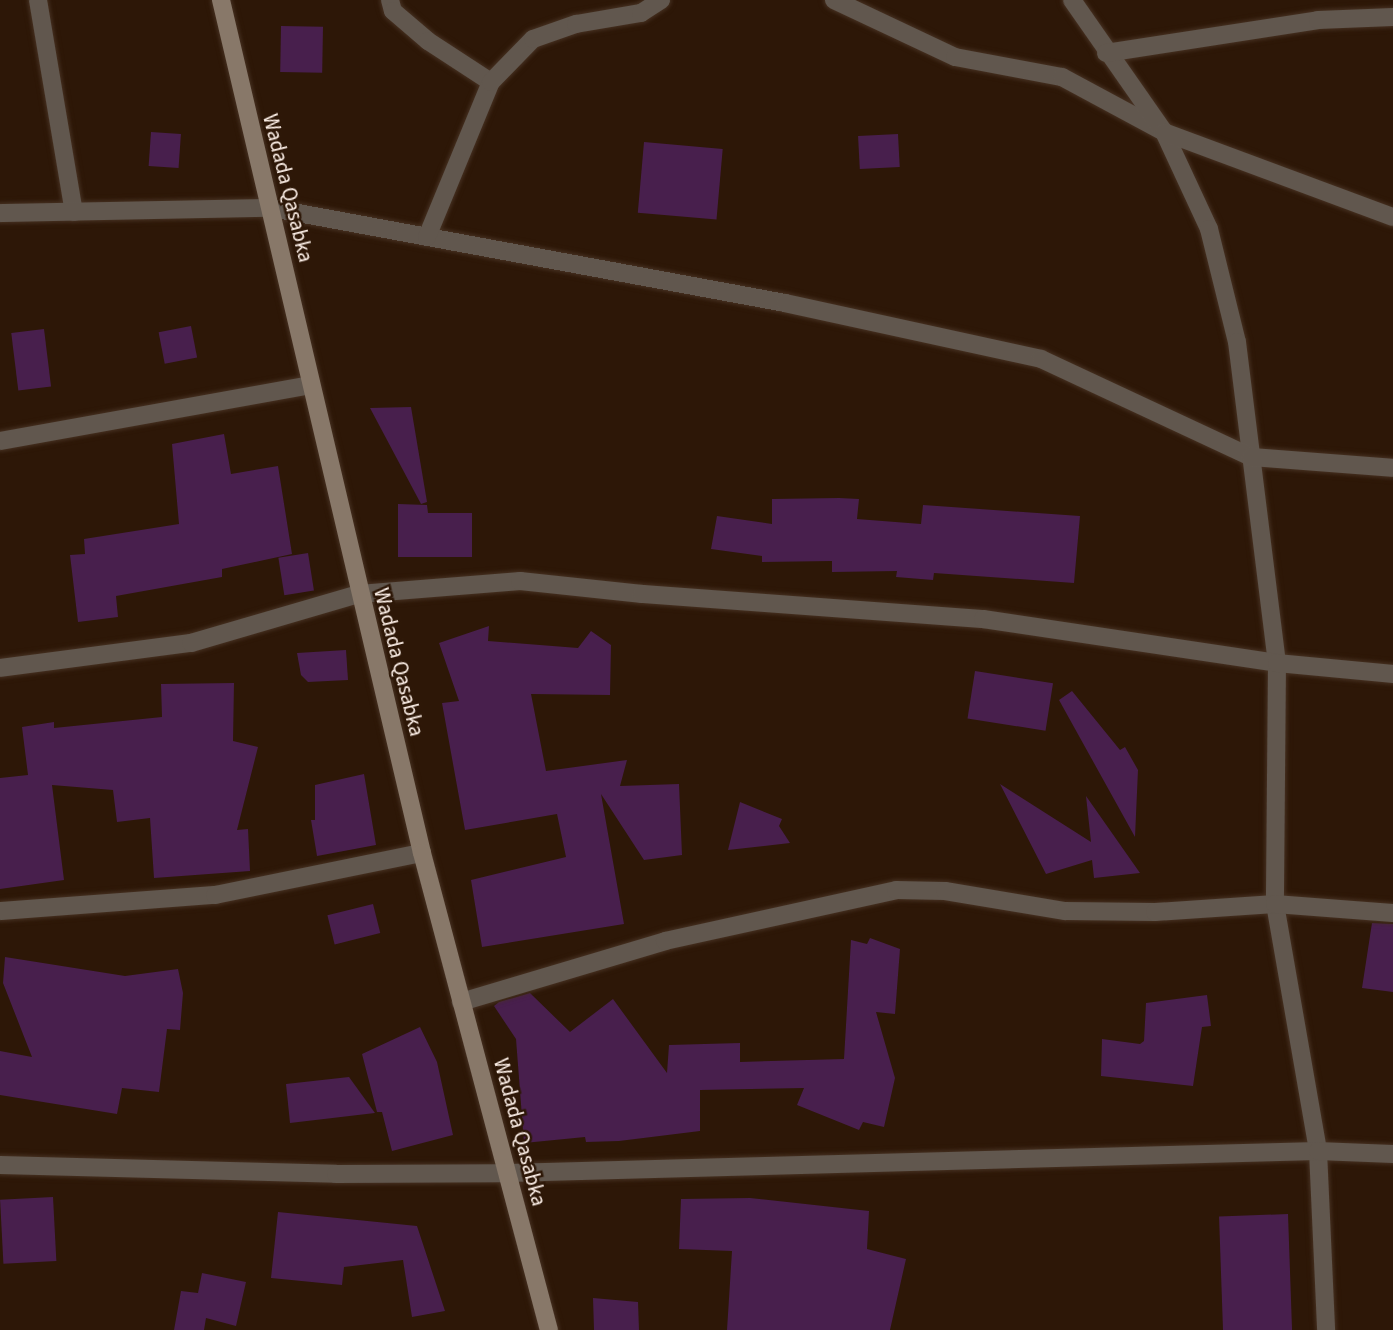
<!DOCTYPE html>
<html>
<head>
<meta charset="utf-8">
<style>
	body { margin:0 }
	#map { position:relative; width:1393px; height:1330px; overflow:hidden; background:#2d1707; font-family:"Source Sans 3",sans-serif }
	div>[style] { position:absolute }
	.building>* { inset:0; background:#481f4d; transform-origin:0 0 }
	.roads { filter:drop-shadow(0 0 2px #463122) drop-shadow(0 0 2px #463122) }
	.street>* { height:18px; margin:-9px; padding:0 9px; transform-origin:9px; border-radius:9px; background:#61574e }
	.secondary>* { height:18px; margin:-9px; padding:0 9px; transform-origin:9px; border-radius:9px; background:#887869 }
	span { translate:-50% -50%; white-space:nowrap; text-align:center; line-height:1.15; -webkit-text-stroke:5px #2d1707; paint-order:stroke }
	.street-label { font-size:21px; color:#fef1e9 }
</style>
</head>
<body>
<div id="map">
	<div class="building">
		<i style="left:281px;top:26px;width:42px;height:46px;rotate:1deg"></i>
		<i style="left:151px;top:132px;width:30px;height:34px;rotate:4deg"></i>
		<i style="left:898px;top:134px;width:33px;height:40px;rotate:87deg"></i>
		<i style="left:644px;top:142px;width:79px;height:71px;rotate:5deg"></i>
		<i style="left:191px;top:326px;width:32px;height:33px;rotate:79deg"></i>
		<i style="left:44px;top:329px;width:58px;height:33px;rotate:83deg"></i>
		<i style="clip-path:polygon(411px 407px,427px 502px,421px 504px,370px 408px)"></i>
		<i style="clip-path:polygon(224px 434px,231px 474px,278px 466px,292px 554px,222px 569px,222px 577px,116px 596px,118px 617px,78px 622px,70px 555px,85px 554px,84px 539px,179px 524px,172px 444px)"></i>
		<i style="clip-path:polygon(839px 498px,859px 499px,857px 519px,921px 524px,923px 505px,1080px 516px,1074px 583px,934px 573px,933px 580px,896px 577px,897px 571px,832px 572px,832px 561px,762px 562px,762px 556px,711px 549px,717px 516px,772px 524px,772px 499px)"></i>
		<i style="clip-path:polygon(398px 504px,427px 505px,428px 513px,472px 513px,472px 557px,398px 557px)"></i>
		<i style="left:308px;top:553px;width:38px;height:30px;rotate:81deg"></i>
		<i style="clip-path:polygon(489px 626px,488px 641px,578px 648px,591px 631px,611px 645px,610px 695px,531px 694px,546px 771px,627px 760px,620px 786px,679px 784px,682px 855px,644px 860px,601px 794px,624px 924px,482px 947px,471px 880px,566px 857px,557px 814px,465px 830px,442px 703px,459px 701px,439px 643px)"></i>
		<i style="clip-path:polygon(346px 650px,348px 680px,308px 682px,301px 675px,297px 653px)"></i>
		<i style="left:975px;top:671px;width:79px;height:48px;rotate:9deg"></i>
		<i style="clip-path:polygon(234px 683px,233px 741px,258px 747px,237px 830px,248px 829px,250px 871px,154px 878px,150px 818px,117px 822px,113px 790px,52px 785px,64px 880px,0 889px,0 778px,28px 775px,22px 727px,54px 722px,54px 728px,162px 717px,161px 684px)"></i>
		<i style="clip-path:polygon(1072px 691px,1120px 750px,1125px 747px,1138px 770px,1135px 837px,1059px 700px)"></i>
		<i style="clip-path:polygon(364px 774px,376px 845px,317px 856px,311px 820px,315px 820px,315px 785px)"></i>
		<i style="clip-path:polygon(1000px 784px,1091px 842px,1086px 796px,1140px 873px,1094px 878px,1092px 860px,1046px 874px)"></i>
		<i style="clip-path:polygon(740px 802px,782px 819px,779px 826px,790px 843px,728px 850px)"></i>
		<i style="left:373px;top:904px;width:30px;height:47px;rotate:76deg"></i>
		<i style="clip-path:polygon(1372px 923px,1393px 924px,1393px 992px,1362px 988px)"></i>
		<i style="clip-path:polygon(870px 938px,900px 949px,895px 1014px,876px 1012px,895px 1078px,884px 1127px,863px 1122px,859px 1130px,797px 1105px,804px 1088px,700px 1090px,700px 1131px,619px 1141px,586px 1142px,585px 1137px,524px 1143px,516px 1039px,494px 1006px,499px 1002px,530px 993px,570px 1032px,613px 999px,667px 1073px,669px 1045px,740px 1043px,740px 1062px,844px 1059px,851px 940px,867px 944px)"></i>
		<i style="clip-path:polygon(5px 957px,125px 976px,178px 969px,183px 993px,180px 1030px,167px 1029px,159px 1092px,122px 1088px,117px 1114px,0 1095px,0 1051px,32px 1057px,3px 983px)"></i>
		<i style="clip-path:polygon(1207px 995px,1211px 1026px,1202px 1027px,1193px 1086px,1101px 1076px,1102px 1039px,1140px 1044px,1144px 1041px,1146px 1003px)"></i>
		<i style="clip-path:polygon(420px 1027px,437px 1062px,453px 1135px,392px 1151px,382px 1112px,377px 1112px,362px 1054px)"></i>
		<i style="clip-path:polygon(349px 1077px,375px 1113px,290px 1123px,286px 1084px)"></i>
		<i style="left:53px;top:1197px;width:64px;height:53px;rotate:87deg"></i>
		<i style="clip-path:polygon(750px 1198px,869px 1211px,867px 1249px,906px 1259px,890px 1330px,727px 1330px,732px 1251px,679px 1249px,681px 1199px)"></i>
		<i style="clip-path:polygon(278px 1212px,417px 1226px,445px 1311px,412px 1317px,403px 1260px,344px 1267px,342px 1285px,271px 1278px)"></i>
		<i style="left:1288px;top:1214px;width:116px;height:69px;rotate:88deg"></i>
		<i style="clip-path:polygon(202px 1273px,246px 1282px,236px 1326px,206px 1318px,204px 1330px,174px 1330px,181px 1291px,198px 1293px)"></i>
		<i style="clip-path:polygon(593px 1298px,638px 1302px,639px 1330px,594px 1330px)"></i>
	</div>
	<div class="roads">
		<div class="street">
			<i style="left:38px;top:0;width:215px;rotate:80.4deg"></i>
			<i style="left:390px;top:0;width:11px;rotate:75deg"></i>
			<i style="left:393px;top:11px;width:46px;rotate:40.6deg"></i>
			<i style="left:428px;top:41px;width:75px;rotate:33.1deg"></i>
			<i style="left:834px;top:0;width:134px;rotate:25.2deg"></i>
			<i style="left:955px;top:57px;width:109px;rotate:10.6deg"></i>
			<i style="left:1062px;top:77px;width:116px;rotate:28.3deg"></i>
			<i style="left:1164px;top:132px;width:107px;rotate:65.1deg"></i>
			<i style="left:1209px;top:229px;width:116px;rotate:76.1deg"></i>
			<i style="left:1237px;top:342px;width:323px;rotate:82.9deg"></i>
			<i style="left:1277px;top:663px;width:241px;rotate:90.5deg"></i>
			<i style="left:1275px;top:904px;width:251px;rotate:80.1deg"></i>
			<i style="left:1318px;top:1151px;width:179px;rotate:87.4deg"></i>
			<i style="left:1072px;top:0;width:161px;rotate:55.1deg"></i>
			<i style="left:1164px;top:132px;width:244px;rotate:20.4deg"></i>
			<i style="left:1106px;top:53px;width:215px;rotate:-8.8deg"></i>
			<i style="left:1318px;top:20px;width:75px;rotate:-2.3deg"></i>
			<i style="left:0;top:213px;width:271px;rotate:-1.1deg"></i>
			<i style="left:271px;top:208px;width:523px;rotate:10.47deg"></i>
			<i style="left:785px;top:303px;width:262px;rotate:12.3deg"></i>
			<i style="left:1041px;top:359px;width:232px;rotate:25deg"></i>
			<i style="left:1251px;top:457px;width:142px;rotate:4.4deg"></i>
			<i style="left:427px;top:237px;width:168px;rotate:-67.6deg"></i>
			<i style="left:491px;top:82px;width:60px;rotate:-45.7deg"></i>
			<i style="left:533px;top:39px;width:46px;rotate:-19.2deg"></i>
			<i style="left:576px;top:24px;width:66px;rotate:-9.6deg"></i>
			<i style="left:641px;top:13px;width:24px;rotate:-33deg"></i>
			<i style="left:0;top:441px;width:316px;rotate:-10.2deg"></i>
			<i style="left:0;top:668px;width:193px;rotate:-7.5deg"></i>
			<i style="left:191px;top:643px;width:175px;rotate:-16.3deg"></i>
			<i style="left:359px;top:594px;width:162px;rotate:-4.6deg"></i>
			<i style="left:520px;top:581px;width:123px;rotate:6.1deg"></i>
			<i style="left:642px;top:594px;width:342px;rotate:4.2deg"></i>
			<i style="left:983px;top:619px;width:297px;rotate:8.5deg"></i>
			<i style="left:1277px;top:663px;width:117px;rotate:5.4deg"></i>
			<i style="left:0;top:911px;width:216px;rotate:-4.3deg"></i>
			<i style="left:215px;top:895px;width:211px;rotate:-11.5deg"></i>
			<i style="left:461px;top:1002px;width:213px;rotate:-16.6deg"></i>
			<i style="left:665px;top:941px;width:237px;rotate:-12.4deg"></i>
			<i style="left:896px;top:890px;width:49px;rotate:1.2deg"></i>
			<i style="left:945px;top:891px;width:122px;rotate:9.5deg"></i>
			<i style="left:1065px;top:911px;width:90px;rotate:0.6deg"></i>
			<i style="left:1155px;top:912px;width:120px;rotate:-3.8deg"></i>
			<i style="left:1275px;top:904px;width:118px;rotate:4.4deg"></i>
			<i style="left:0;top:1165px;width:336px;rotate:1.5deg"></i>
			<i style="left:336px;top:1174px;width:172px;rotate:-0.3deg"></i>
			<i style="left:508px;top:1173px;width:810px;rotate:-1.56deg"></i>
			<i style="left:1318px;top:1151px;width:75px;rotate:2.3deg"></i>
		</div>
		<div class="secondary">
			<i style="left:221px;top:0;width:876px;rotate:76.74deg"></i>
			<i style="left:422px;top:853px;width:494px;rotate:75.1deg"></i>
		</div>
	</div>
	<div class="street-label">
		<span style="left:288px;top:188px;rotate:76deg">Wadada Qasabka</span>
		<span style="left:399px;top:662px;rotate:76deg">Wadada Qasabka</span>
		<span style="left:520px;top:1132px;rotate:75deg">Wadada Qasabka</span>
	</div>
</div>
</body>
</html>
